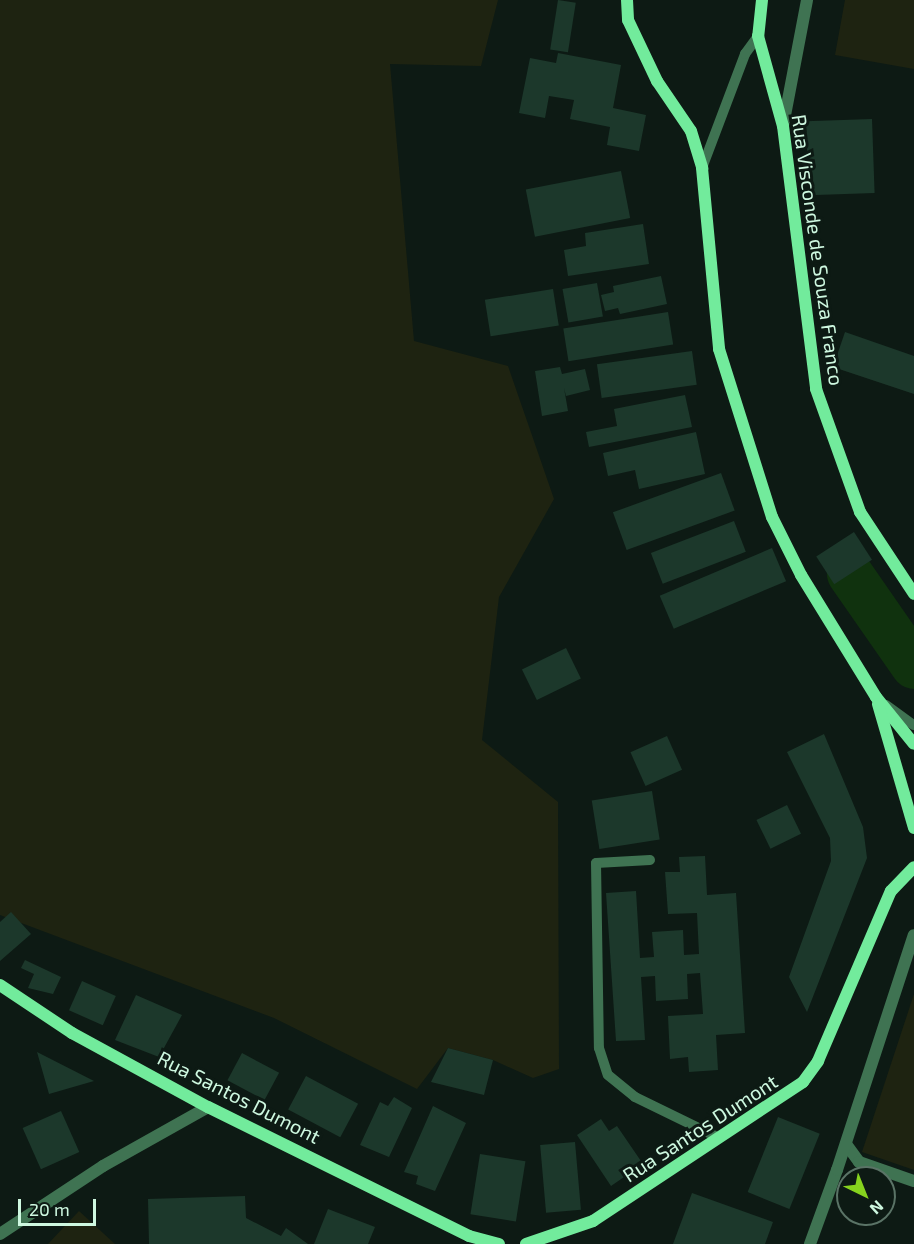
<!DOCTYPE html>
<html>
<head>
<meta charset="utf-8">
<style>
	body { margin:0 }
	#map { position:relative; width:914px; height:1244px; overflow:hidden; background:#0d1a14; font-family:"Exo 2",sans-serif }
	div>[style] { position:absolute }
	.green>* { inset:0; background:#1e2311 }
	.river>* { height:46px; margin:-23px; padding:0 23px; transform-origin:23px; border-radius:23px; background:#10320e }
	.building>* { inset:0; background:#1c382b; transform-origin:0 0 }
	.service>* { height:10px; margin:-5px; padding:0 5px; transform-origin:5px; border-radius:5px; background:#3f7352 }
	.minor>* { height:12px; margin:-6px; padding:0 6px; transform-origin:6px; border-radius:6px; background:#3f7352 }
	.tertiary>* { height:12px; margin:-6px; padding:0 6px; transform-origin:6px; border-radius:6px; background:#3f7352 }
	.secondary>* { height:12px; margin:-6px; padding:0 6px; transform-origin:6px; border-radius:6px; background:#72eb9c }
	span { translate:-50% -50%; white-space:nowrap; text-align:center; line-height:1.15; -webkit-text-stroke:6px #0d1a14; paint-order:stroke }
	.street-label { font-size:20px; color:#cef8e0 }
	.north { position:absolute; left:836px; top:1166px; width:60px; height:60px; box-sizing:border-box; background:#0d1a14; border:2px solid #5a7366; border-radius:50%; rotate:137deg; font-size:16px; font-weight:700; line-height:24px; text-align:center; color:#cef8e0 }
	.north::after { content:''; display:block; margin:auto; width:21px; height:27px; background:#86d31e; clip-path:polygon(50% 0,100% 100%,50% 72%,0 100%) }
	.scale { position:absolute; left:18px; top:1199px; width:78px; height:27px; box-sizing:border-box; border:3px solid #cef8e0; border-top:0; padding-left:8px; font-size:18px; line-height:21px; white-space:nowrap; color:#cef8e0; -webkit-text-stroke:4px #0d1a14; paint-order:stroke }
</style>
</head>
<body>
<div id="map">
	<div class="green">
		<i style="clip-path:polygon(0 0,498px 0,481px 66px,390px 64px,414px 341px,508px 366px,554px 499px,499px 597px,482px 740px,558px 802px,559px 1069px,533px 1078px,493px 1060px,448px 1048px,417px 1089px,274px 1018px,0 915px)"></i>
		<i style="clip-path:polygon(845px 0,914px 0,914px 69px,835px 55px)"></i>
		<i style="clip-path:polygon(914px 994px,914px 1170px,862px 1152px)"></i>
		<i style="clip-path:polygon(79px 1211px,115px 1244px,48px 1244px)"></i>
	</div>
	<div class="river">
		<i style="left:850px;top:574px;width:112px;rotate:55.2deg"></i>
	</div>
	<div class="building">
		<i style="left:558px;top:0;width:18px;height:50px;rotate:9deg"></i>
		<i style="clip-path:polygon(558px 53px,621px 65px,613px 108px,646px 115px,639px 151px,607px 145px,610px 127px,570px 119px,574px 100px,549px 96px,545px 118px,519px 113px,530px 58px,556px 63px)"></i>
		<i style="left:872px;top:119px;width:74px;height:66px;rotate:88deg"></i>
		<i style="left:621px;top:171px;width:48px;height:97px;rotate:79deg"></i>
		<i style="clip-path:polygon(643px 224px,649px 264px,568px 276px,564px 250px,586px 246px,585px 233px)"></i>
		<i style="clip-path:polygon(661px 276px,667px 304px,620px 314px,618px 308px,605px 311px,601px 295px,614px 292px,613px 286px)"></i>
		<i style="left:597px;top:283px;width:34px;height:35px;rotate:80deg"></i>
		<i style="left:553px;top:289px;width:37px;height:69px;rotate:81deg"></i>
		<i style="left:668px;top:312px;width:33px;height:106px;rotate:81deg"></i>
		<i style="clip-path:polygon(845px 332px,914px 356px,914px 394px,833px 367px)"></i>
		<i style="left:692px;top:351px;width:34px;height:96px;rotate:82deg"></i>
		<i style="clip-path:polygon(560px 367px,562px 374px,585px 369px,590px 390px,566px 396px,564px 388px,568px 411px,542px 416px,535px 371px)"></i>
		<i style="clip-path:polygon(685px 395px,692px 427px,589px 447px,586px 432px,617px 426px,614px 409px)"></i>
		<i style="clip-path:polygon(696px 432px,705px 474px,639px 489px,635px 470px,608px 476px,603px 453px)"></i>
		<i style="left:721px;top:473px;width:40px;height:115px;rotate:70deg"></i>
		<i style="left:734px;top:521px;width:33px;height:89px;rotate:69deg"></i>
		<i style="left:854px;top:532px;width:33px;height:45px;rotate:57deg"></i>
		<i style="left:772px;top:548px;width:36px;height:122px;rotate:67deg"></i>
		<i style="left:566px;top:648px;width:34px;height:49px;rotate:64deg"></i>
		<i style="clip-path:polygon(824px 734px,863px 827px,867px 858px,807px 1012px,789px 977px,831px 861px,830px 838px,787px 752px)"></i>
		<i style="left:667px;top:736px;width:37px;height:40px;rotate:66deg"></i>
		<i style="left:652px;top:791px;width:49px;height:61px;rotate:81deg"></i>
		<i style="left:787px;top:805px;width:32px;height:34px;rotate:64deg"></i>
		<i style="clip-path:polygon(705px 856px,707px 895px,736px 893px,745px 1033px,716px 1035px,718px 1070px,689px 1072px,688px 1057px,670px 1059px,668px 1016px,703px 1014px,700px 973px,687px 974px,688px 999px,656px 1001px,655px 976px,641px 977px,645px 1040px,616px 1041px,606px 893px,636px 891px,640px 958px,654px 957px,652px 932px,683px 930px,684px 955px,699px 954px,697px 913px,668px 914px,665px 872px,680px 872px,679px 857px)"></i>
		<i style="clip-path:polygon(11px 912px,31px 934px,0 961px,0 922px)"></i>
		<i style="clip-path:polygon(25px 960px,61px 977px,53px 994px,28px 988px,34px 974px,21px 968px)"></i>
		<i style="left:82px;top:981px;width:37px;height:32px;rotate:24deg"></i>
		<i style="clip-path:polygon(136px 995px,182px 1015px,159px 1057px,115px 1040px)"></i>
		<i style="clip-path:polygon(448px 1048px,493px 1060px,484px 1095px,431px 1082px)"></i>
		<i style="clip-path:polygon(37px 1052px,94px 1081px,49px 1094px)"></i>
		<i style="left:242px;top:1053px;width:42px;height:31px;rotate:28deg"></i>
		<i style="left:306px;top:1076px;width:59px;height:38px;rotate:28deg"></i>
		<i style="clip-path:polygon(394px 1097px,412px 1108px,389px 1157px,360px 1145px,380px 1102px,388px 1106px)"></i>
		<i style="clip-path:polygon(433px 1106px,466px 1123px,435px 1191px,416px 1184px,418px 1176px,404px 1172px)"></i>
		<i style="left:61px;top:1111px;width:45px;height:42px;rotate:66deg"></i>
		<i style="left:778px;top:1117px;width:45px;height:81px;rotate:22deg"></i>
		<i style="clip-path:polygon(601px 1119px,609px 1131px,617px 1126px,643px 1164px,611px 1186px,577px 1135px)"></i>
		<i style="left:575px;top:1142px;width:68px;height:35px;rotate:85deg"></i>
		<i style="left:480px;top:1154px;width:46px;height:61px;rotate:9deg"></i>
		<i style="clip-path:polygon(692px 1193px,773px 1222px,765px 1244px,673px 1244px)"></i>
		<i style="clip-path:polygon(245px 1196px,246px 1218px,281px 1236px,286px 1228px,308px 1244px,149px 1244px,148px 1199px)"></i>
		<i style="clip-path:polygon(328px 1209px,375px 1227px,368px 1244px,314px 1244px)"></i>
	</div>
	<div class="service">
		<i style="left:702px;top:168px;width:122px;rotate:-69.3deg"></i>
		<i style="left:745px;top:54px;width:22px;rotate:-54deg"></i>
		<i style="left:886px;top:705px;width:34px;rotate:36deg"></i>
		<i style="left:650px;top:860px;width:54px;rotate:176.8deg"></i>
		<i style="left:596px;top:863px;width:185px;rotate:89.1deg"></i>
		<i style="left:599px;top:1048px;width:28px;rotate:72deg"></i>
		<i style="left:608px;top:1075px;width:35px;rotate:39deg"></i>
		<i style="left:635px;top:1097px;width:93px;rotate:26deg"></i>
	</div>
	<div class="minor">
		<i style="left:783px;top:126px;width:128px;rotate:-79.2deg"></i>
		<i style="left:0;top:1234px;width:123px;rotate:-33.4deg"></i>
		<i style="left:103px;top:1166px;width:120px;rotate:-29.3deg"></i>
		<i style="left:810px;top:1244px;width:79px;rotate:-70deg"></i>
	</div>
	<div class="tertiary">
		<i style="left:846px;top:1144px;width:22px;rotate:54deg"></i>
		<i style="left:859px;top:1162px;width:58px;rotate:19.1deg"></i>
		<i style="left:837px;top:1170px;width:247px;rotate:-71.9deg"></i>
	</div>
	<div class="secondary">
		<i style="left:627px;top:0;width:20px;rotate:87deg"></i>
		<i style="left:628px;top:20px;width:68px;rotate:64.6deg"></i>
		<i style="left:657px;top:81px;width:60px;rotate:55.8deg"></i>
		<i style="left:691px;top:131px;width:39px;rotate:73deg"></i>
		<i style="left:702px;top:168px;width:182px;rotate:84.6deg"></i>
		<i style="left:719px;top:349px;width:176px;rotate:72.5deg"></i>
		<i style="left:772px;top:517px;width:65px;rotate:63.4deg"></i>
		<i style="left:801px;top:575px;width:143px;rotate:58.4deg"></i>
		<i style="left:876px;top:697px;width:60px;rotate:51deg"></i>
		<i style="left:762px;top:0;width:36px;rotate:96deg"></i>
		<i style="left:758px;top:36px;width:93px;rotate:74.5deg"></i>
		<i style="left:783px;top:126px;width:265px;rotate:82.8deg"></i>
		<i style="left:816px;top:389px;width:131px;rotate:70.3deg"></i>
		<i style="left:860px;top:512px;width:98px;rotate:56.6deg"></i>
		<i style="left:878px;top:704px;width:129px;rotate:73.8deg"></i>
		<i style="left:0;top:985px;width:87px;rotate:33.7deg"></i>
		<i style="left:72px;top:1033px;width:155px;rotate:28.6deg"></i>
		<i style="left:208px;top:1107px;width:291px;rotate:26.3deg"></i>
		<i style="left:469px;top:1236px;width:31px;rotate:15deg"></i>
		<i style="left:526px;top:1244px;width:71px;rotate:-18.9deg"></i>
		<i style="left:593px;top:1221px;width:252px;rotate:-33.5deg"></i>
		<i style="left:803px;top:1082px;width:26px;rotate:-54deg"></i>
		<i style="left:818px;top:1061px;width:185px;rotate:-66.8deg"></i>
		<i style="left:891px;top:891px;width:33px;rotate:-46deg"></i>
	</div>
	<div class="street-label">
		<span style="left:818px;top:250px;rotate:82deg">Rua Visconde de Souza Franco</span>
		<span style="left:239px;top:1097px;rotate:27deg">Rua Santos Dumont</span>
		<span style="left:700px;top:1128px;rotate:-33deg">Rua Santos Dumont</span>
	</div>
	<div class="north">N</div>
	<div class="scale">20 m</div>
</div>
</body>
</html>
